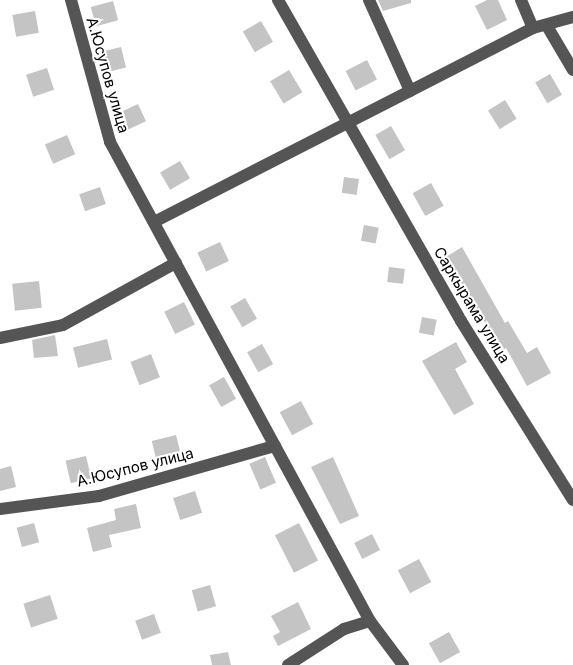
<!DOCTYPE html>
<html>
<head>
<meta charset="utf-8">
<style>
	body { margin:0 }
	#map { position:relative; width:573px; height:665px; overflow:hidden; background:#fff; font-family:Inter,sans-serif }
	div>[style] { position:absolute }
	.building>* { inset:0; background:#c4c4c4; transform-origin:0 0 }
	.minor>* { height:12px; margin:-6px; padding:0 6px; transform-origin:6px; border-radius:6px; background:#555 }
	span { translate:-50% -50%; white-space:nowrap; text-align:center; line-height:1.15; -webkit-text-stroke:4px #fff; paint-order:stroke }
	.street-label { font-size:15px; color:#000 }
</style>
</head>
<body>
<div id="map">
	<div class="building">
		<i style="clip-path:polygon(378px 0,411px 0,411px 3px,383px 11px)"></i>
		<i style="clip-path:polygon(487px 0,498px 0,507px 20px,487px 30px,475px 6px)"></i>
		<i style="left:113px;top:1px;width:20px;height:23px;rotate:75deg"></i>
		<i style="left:35px;top:11px;width:22px;height:23px;rotate:80deg"></i>
		<i style="left:261px;top:21px;width:24px;height:21px;rotate:60deg"></i>
		<i style="left:121px;top:47px;width:21px;height:22px;rotate:76deg"></i>
		<i style="left:367px;top:60px;width:22px;height:24px;rotate:63deg"></i>
		<i style="left:47px;top:68px;width:23px;height:22px;rotate:72deg"></i>
		<i style="left:289px;top:70px;width:26px;height:22px;rotate:59deg"></i>
		<i style="left:550px;top:74px;width:24px;height:17px;rotate:60deg"></i>
		<i style="left:505px;top:100px;width:22px;height:20px;rotate:58deg"></i>
		<i style="left:138px;top:104px;width:19px;height:21px;rotate:65deg"></i>
		<i style="left:391px;top:126px;width:28px;height:18px;rotate:60deg"></i>
		<i style="left:67px;top:135px;width:21px;height:24px;rotate:67deg"></i>
		<i style="left:180px;top:161px;width:20px;height:23px;rotate:60deg"></i>
		<i style="left:344px;top:177px;width:15px;height:16px;rotate:8deg"></i>
		<i style="left:431px;top:183px;width:26px;height:21px;rotate:61deg"></i>
		<i style="left:100px;top:187px;width:18px;height:22px;rotate:71deg"></i>
		<i style="left:364px;top:225px;width:15px;height:16px;rotate:11deg"></i>
		<i style="left:220px;top:242px;width:21px;height:25px;rotate:65deg"></i>
		<i style="clip-path:polygon(462px 247px,505px 323px,508px 321px,527px 353px,537px 347px,551px 373px,527px 386px,506px 348px,502px 351px,446px 257px)"></i>
		<i style="left:389px;top:267px;width:16px;height:15px;rotate:7deg"></i>
		<i style="left:39px;top:281px;width:27px;height:27px;rotate:84deg"></i>
		<i style="left:245px;top:298px;width:24px;height:17px;rotate:60deg"></i>
		<i style="left:184px;top:302px;width:25px;height:22px;rotate:64deg"></i>
		<i style="left:422px;top:317px;width:15px;height:16px;rotate:11deg"></i>
		<i style="clip-path:polygon(55px 335px,58px 356px,34px 358px,32px 340px)"></i>
		<i style="left:107px;top:339px;width:21px;height:35px;rotate:76deg"></i>
		<i style="clip-path:polygon(456px 342px,467px 362px,455px 369px,474px 404px,454px 415px,422px 361px)"></i>
		<i style="left:262px;top:344px;width:23px;height:17px;rotate:61deg"></i>
		<i style="left:151px;top:354px;width:25px;height:22px;rotate:69deg"></i>
		<i style="left:224px;top:377px;width:25px;height:17px;rotate:61deg"></i>
		<i style="left:301px;top:401px;width:26px;height:24px;rotate:62deg"></i>
		<i style="left:176px;top:435px;width:21px;height:25px;rotate:76deg"></i>
		<i style="left:86px;top:456px;width:23px;height:21px;rotate:77deg"></i>
		<i style="left:265px;top:457px;width:28px;height:17px;rotate:67deg"></i>
		<i style="clip-path:polygon(333px 457px,359px 516px,340px 524px,311px 467px)"></i>
		<i style="clip-path:polygon(11px 466px,16px 487px,0 491px,0 469px)"></i>
		<i style="left:195px;top:491px;width:23px;height:23px;rotate:72deg"></i>
		<i style="clip-path:polygon(136px 504px,141px 528px,109px 535px,112px 547px,93px 552px,87px 528px,116px 520px,114px 509px)"></i>
		<i style="left:34px;top:523px;width:20px;height:18px;rotate:75deg"></i>
		<i style="left:299px;top:523px;width:42px;height:27px;rotate:63deg"></i>
		<i style="left:372px;top:534px;width:18px;height:20px;rotate:63deg"></i>
		<i style="left:419px;top:559px;width:26px;height:24px;rotate:62deg"></i>
		<i style="left:210px;top:585px;width:22px;height:19px;rotate:74deg"></i>
		<i style="left:50px;top:595px;width:25px;height:28px;rotate:72deg"></i>
		<i style="clip-path:polygon(298px 602px,311px 629px,278px 646px,273px 636px,280px 632px,271px 616px)"></i>
		<i style="left:154px;top:614px;width:20px;height:20px;rotate:70deg"></i>
		<i style="left:449px;top:632px;width:23px;height:23px;rotate:61deg"></i>
		<i style="clip-path:polygon(228px 652px,231px 665px,212px 665px,210px 655px)"></i>
	</div>
	<div class="minor">
		<i style="left:71px;top:0;width:147px;rotate:74.6deg"></i>
		<i style="left:110px;top:142px;width:545px;rotate:61.51deg"></i>
		<i style="left:370px;top:621px;width:55px;rotate:53.1deg"></i>
		<i style="left:278px;top:0;width:369px;rotate:60.3deg"></i>
		<i style="left:461px;top:321px;width:211px;rotate:58deg"></i>
		<i style="left:369px;top:0;width:100px;rotate:65.7deg"></i>
		<i style="left:521px;top:0;width:30px;rotate:67deg"></i>
		<i style="left:547px;top:26px;width:51px;rotate:59.4deg"></i>
		<i style="left:154px;top:222px;width:426px;rotate:-27.1deg"></i>
		<i style="left:533px;top:28px;width:41px;rotate:-15.4deg"></i>
		<i style="left:0;top:338px;width:64px;rotate:-11.7deg"></i>
		<i style="left:63px;top:325px;width:129px;rotate:-28.8deg"></i>
		<i style="left:0;top:509px;width:100px;rotate:-7.5deg"></i>
		<i style="left:99px;top:496px;width:183px;rotate:-15.9deg"></i>
		<i style="left:288px;top:665px;width:67px;rotate:-32.7deg"></i>
		<i style="left:344px;top:629px;width:27px;rotate:-17deg"></i>
	</div>
	<div class="street-label">
		<span style="left:108px;top:75px;rotate:74deg">А.Юсупов улица</span>
		<span style="left:472px;top:305px;rotate:59deg">Саркырама улица</span>
		<span style="left:135px;top:467px;rotate:-14deg">А.Юсупов улица</span>
	</div>
</div>
</body>
</html>
